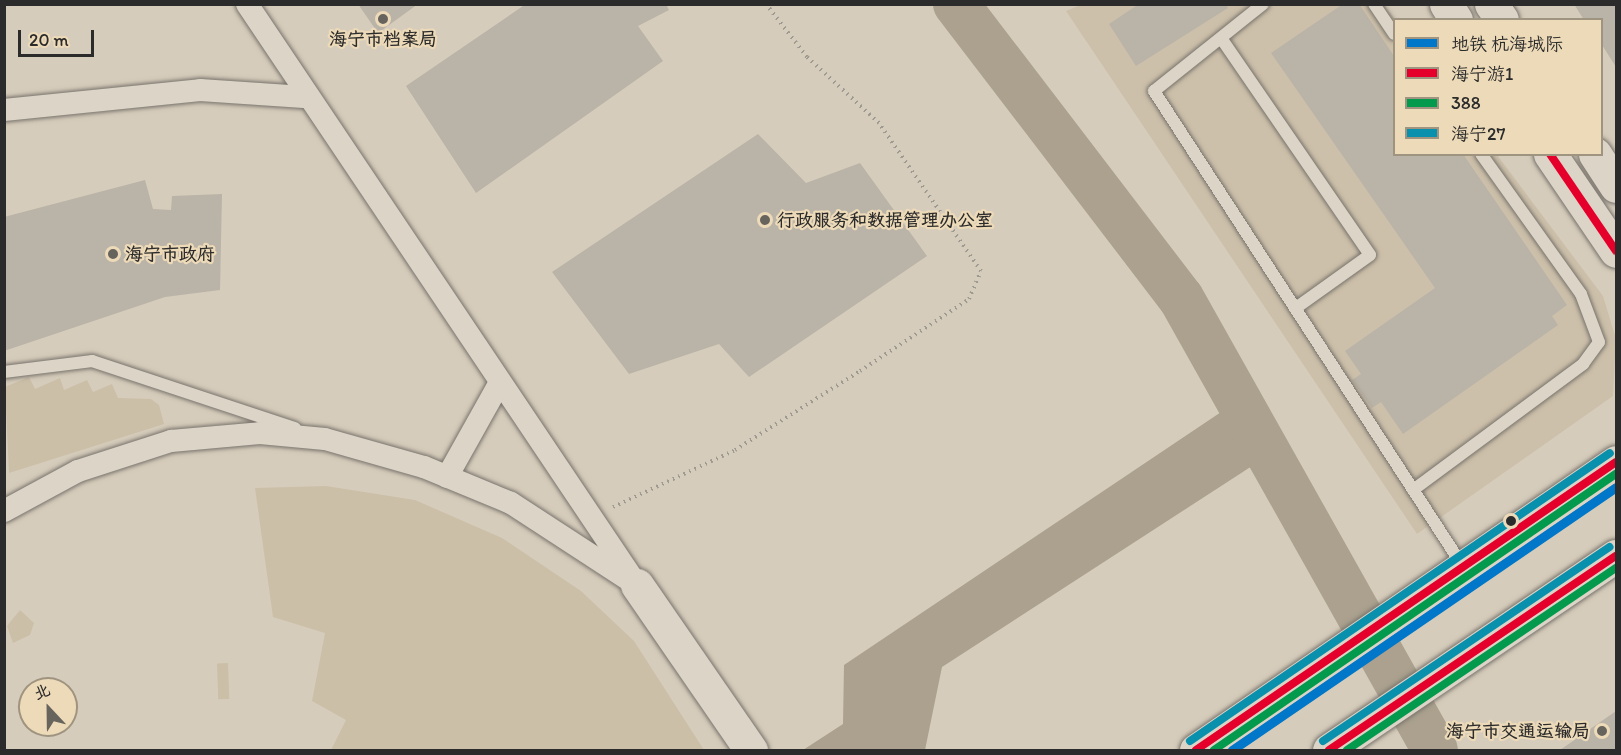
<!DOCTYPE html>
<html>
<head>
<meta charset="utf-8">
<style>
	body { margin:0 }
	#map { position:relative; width:1621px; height:755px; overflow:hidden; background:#d6ccbb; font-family:Itim,"LXGW WenKai TC",sans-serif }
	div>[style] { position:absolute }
	.built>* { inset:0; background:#cdc0aa }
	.green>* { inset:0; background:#ccbfa8; transform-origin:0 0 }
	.water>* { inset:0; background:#aba18e }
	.river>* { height:46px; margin:-23px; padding:0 23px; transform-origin:23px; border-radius:23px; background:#aba18e }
	.building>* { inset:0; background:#bab3a7 }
	.path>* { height:4px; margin-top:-2px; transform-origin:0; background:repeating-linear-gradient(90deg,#9f9a91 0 1.5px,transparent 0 6px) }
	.roads { filter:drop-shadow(0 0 2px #78736c) drop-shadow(0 0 2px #78736c) }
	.lane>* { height:12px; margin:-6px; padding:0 6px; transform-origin:6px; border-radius:6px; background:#dbd4c7 }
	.street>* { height:22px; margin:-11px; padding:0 11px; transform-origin:11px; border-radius:11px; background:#dbd4c7 }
	.secondary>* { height:33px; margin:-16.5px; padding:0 16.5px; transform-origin:16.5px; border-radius:16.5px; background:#dbd4c7 }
	.primary>* { height:33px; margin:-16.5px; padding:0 16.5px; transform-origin:16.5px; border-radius:16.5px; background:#dbd4c7 }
	.bus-1>* { height:8px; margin:-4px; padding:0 4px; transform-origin:4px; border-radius:4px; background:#e4002b }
	.bus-2>* { height:8px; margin:-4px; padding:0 4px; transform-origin:4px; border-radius:4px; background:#049a4d }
	.bus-3>* { height:8px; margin:-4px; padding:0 4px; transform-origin:4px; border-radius:4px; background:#0990ad }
	.metro-1>* { height:9px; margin:-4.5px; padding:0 4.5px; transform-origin:4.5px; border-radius:4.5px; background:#0077c8 }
	.dots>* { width:16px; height:16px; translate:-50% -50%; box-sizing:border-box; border:3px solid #eddab8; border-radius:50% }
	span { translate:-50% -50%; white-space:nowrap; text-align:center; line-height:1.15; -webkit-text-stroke:4.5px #eddab8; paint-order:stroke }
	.poi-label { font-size:18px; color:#2b2b2b; font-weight:700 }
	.left { translate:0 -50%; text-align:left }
	.right { translate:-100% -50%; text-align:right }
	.frame { position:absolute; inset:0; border:6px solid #2b2b2b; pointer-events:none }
	.legend { position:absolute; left:1393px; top:18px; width:210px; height:138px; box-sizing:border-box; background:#eddab8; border:2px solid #9f9480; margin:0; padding:8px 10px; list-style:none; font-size:18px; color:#2b2b2b }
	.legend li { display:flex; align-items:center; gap:12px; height:30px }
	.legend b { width:30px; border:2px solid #9f9480 }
	.north { position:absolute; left:18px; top:677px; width:60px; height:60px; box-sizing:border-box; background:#eddab8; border:2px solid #9f9480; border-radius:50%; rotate:338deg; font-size:16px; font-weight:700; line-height:24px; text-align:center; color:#2b2b2b }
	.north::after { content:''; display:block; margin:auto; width:21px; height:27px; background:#67635d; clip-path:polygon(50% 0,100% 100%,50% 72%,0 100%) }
	.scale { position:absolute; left:18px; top:30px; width:76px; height:27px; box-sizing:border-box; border:3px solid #2b2b2b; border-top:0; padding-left:8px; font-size:18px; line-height:21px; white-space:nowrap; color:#2b2b2b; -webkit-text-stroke:4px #eddab8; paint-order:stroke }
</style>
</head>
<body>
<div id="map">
	<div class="built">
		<i style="clip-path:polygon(1083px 4px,1384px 5px,1395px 19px,1394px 154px,1497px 155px,1603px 296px,1616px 339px,1613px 396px,1417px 534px,1066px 11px)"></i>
	</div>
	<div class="green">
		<i style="clip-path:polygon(29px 377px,35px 389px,60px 378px,64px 390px,87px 380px,93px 392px,112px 384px,118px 398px,151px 399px,159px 405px,164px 424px,9px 473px,5px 387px)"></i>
		<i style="clip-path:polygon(326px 486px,415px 500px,502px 538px,581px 591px,634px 641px,704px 750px,331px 750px,346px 720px,312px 701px,325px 633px,273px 617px,255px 488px)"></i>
		<i style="clip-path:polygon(20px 610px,34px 623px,30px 635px,13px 643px,7px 626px)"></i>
		<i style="left:228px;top:663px;width:36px;height:11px;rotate:88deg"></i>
	</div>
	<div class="water">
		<i style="clip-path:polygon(1239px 400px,1269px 455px,942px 667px,925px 750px,803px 750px,843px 724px,844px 665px)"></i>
	</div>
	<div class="river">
		<i style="left:956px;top:4px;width:370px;rotate:52.6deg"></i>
		<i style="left:1181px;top:298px;width:518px;rotate:60.67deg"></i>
	</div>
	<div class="building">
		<i style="clip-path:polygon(358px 4px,418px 4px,378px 33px)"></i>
		<i style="clip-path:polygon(526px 4px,666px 4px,669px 10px,638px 26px,663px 61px,476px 193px,406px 86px)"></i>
		<i style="clip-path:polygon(1139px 4px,1226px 4px,1228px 8px,1136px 66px,1109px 24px)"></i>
		<i style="clip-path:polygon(1343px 4px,1359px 4px,1394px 56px,1394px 154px,1463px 154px,1567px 305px,1552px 316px,1558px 325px,1403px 434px,1381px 402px,1372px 408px,1352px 380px,1361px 374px,1345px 351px,1435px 288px,1271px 53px)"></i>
		<i style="clip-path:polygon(1574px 4px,1616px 4px,1616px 67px,1602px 45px,1602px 20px,1584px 20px)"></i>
		<i style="clip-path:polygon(758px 134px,806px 183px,860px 163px,927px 256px,749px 377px,719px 344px,629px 374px,552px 272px)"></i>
		<i style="clip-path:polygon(145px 180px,153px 209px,171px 210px,172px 196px,222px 194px,220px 290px,165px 297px,4px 351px,4px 217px)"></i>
		<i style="clip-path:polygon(1616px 711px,1616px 750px,1560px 750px)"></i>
	</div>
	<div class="path">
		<i style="left:613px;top:507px;width:135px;rotate:-25deg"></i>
		<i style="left:735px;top:450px;width:148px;rotate:-32.3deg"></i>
		<i style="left:860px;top:371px;width:131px;rotate:-33.4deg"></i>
		<i style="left:969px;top:299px;width:30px;rotate:-67deg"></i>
		<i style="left:981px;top:271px;width:180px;rotate:-124.6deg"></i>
		<i style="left:879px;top:123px;width:98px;rotate:-137.5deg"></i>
		<i style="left:807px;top:57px;width:67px;rotate:-127.7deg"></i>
	</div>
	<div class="roads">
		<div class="lane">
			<i style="left:1263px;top:4px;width:139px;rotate:141.4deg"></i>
			<i style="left:1154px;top:91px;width:565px;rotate:56.98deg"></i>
			<i style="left:1374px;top:4px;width:36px;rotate:56deg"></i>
			<i style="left:1221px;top:38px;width:263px;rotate:55.5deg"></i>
			<i style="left:1370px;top:255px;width:91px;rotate:144.4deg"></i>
			<i style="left:4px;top:372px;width:89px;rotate:-7.1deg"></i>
			<i style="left:92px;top:361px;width:214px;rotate:18.3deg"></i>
			<i style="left:1413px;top:490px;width:212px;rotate:-36.5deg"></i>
			<i style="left:1583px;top:364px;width:27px;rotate:-54deg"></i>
			<i style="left:1599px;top:342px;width:51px;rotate:-110.6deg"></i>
			<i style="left:1581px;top:294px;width:172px;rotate:-125.5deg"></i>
		</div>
		<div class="street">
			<i style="left:247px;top:4px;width:700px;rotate:56.13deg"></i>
			<i style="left:4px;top:110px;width:197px;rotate:-5.8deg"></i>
			<i style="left:200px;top:90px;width:104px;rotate:3.9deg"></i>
			<i style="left:447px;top:477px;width:107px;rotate:-60.8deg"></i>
			<i style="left:4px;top:511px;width:84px;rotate:-28.4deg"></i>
			<i style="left:78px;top:471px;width:98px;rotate:-17.9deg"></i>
			<i style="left:171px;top:441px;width:89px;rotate:-5.1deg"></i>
			<i style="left:260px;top:433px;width:65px;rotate:5.3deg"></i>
			<i style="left:325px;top:439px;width:103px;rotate:15.8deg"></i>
			<i style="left:424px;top:467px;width:94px;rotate:22.5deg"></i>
			<i style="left:511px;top:503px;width:141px;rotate:33.1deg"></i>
		</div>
		<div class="secondary">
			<i style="left:1446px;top:4px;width:19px;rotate:58deg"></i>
			<i style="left:1491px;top:4px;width:19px;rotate:55deg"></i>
			<i style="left:1550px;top:154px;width:117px;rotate:55.8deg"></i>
			<i style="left:1595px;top:154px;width:38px;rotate:57deg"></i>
			<i style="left:637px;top:585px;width:201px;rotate:55.4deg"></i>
		</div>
		<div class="primary">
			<i style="left:1196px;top:750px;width:509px;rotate:-34.44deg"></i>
			<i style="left:1329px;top:750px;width:346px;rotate:-34.1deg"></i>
		</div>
	</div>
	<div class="bus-1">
		<i style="left:1550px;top:154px;width:117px;rotate:55.8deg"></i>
		<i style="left:1196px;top:750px;width:509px;rotate:-34.44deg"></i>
		<i style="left:1329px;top:750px;width:346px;rotate:-34.1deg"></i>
	</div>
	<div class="bus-2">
		<i style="left:1214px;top:750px;width:488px;rotate:-34.5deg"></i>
		<i style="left:1347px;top:750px;width:325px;rotate:-34.1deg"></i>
	</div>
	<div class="bus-3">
		<i style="left:1190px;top:741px;width:509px;rotate:-34.44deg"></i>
		<i style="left:1323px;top:741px;width:346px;rotate:-34.1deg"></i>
	</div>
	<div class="metro-1">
		<i style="left:1232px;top:750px;width:465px;rotate:-34.4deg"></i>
	</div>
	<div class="dots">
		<i style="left:383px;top:19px;background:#67635d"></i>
		<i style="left:765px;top:220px;background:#67635d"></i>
		<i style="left:113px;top:254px;background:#67635d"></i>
		<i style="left:1511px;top:521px;background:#2b2b2b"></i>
		<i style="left:1602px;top:731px;background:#67635d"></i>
	</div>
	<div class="poi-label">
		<span style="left:383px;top:39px">海宁市档案局</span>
		<span class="left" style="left:777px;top:220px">行政服务和数据管理办公室</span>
		<span class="left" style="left:125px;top:254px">海宁市政府</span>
		<span class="right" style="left:1590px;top:731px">海宁市交通运输局</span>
	</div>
	<div class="frame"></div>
	<ul class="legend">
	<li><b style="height:8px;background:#0077c8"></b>地铁 杭海城际</li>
	<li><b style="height:8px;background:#e4002b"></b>海宁游1</li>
	<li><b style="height:8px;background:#049a4d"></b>388</li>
	<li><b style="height:8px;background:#0990ad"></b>海宁27</li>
	</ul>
	<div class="north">北</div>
	<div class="scale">20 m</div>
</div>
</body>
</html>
